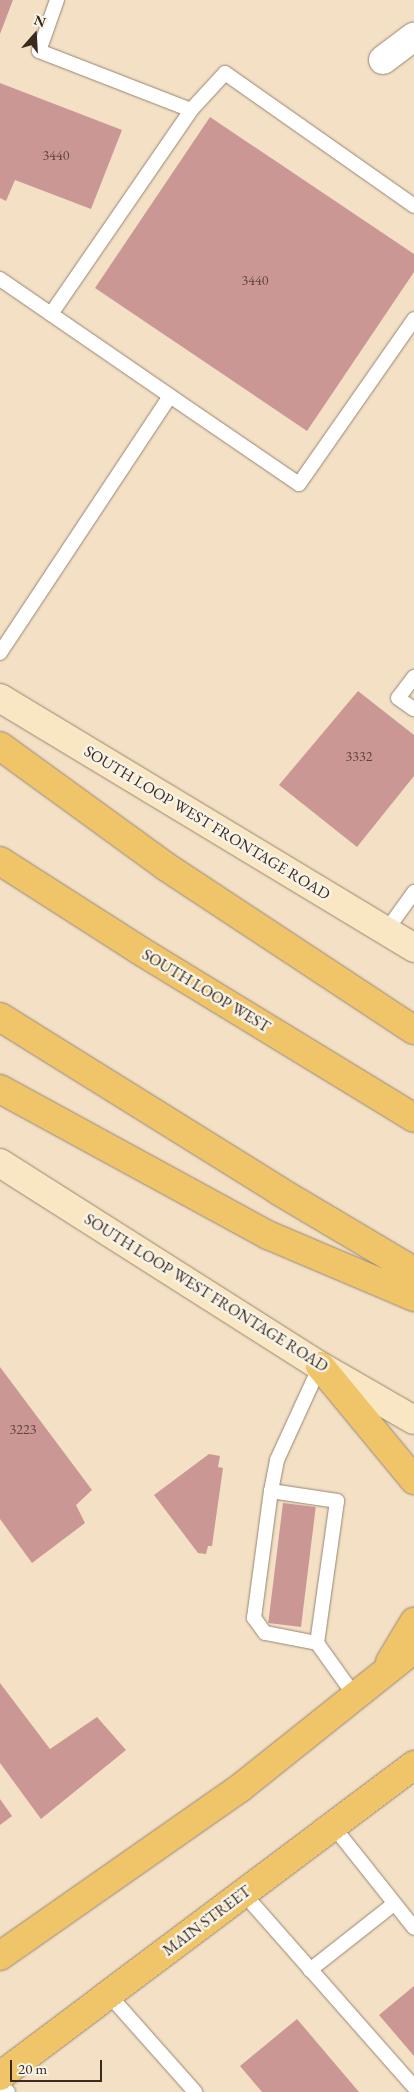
<!DOCTYPE html>
<html>
<head>
<meta charset="utf-8">
<style>
	body { margin:0 }
	#map { position:relative; width:414px; height:2092px; overflow:hidden; background:#f3e0c5; font-family:"EB Garamond",serif }
	div>[style] { position:absolute }
	.building>* { inset:0; background:#cb9794; transform-origin:0 0 }
	.roads { filter:drop-shadow(0 0 1px #978572) drop-shadow(0 0 1px #978572) }
	.lane>* { height:14px; margin:-7px; padding:0 7px; transform-origin:7px; border-radius:7px; background:#fff }
	.street>* { height:28px; margin:-14px; padding:0 14px; transform-origin:14px; border-radius:14px; background:#fff }
	.secondary>* { height:28px; margin:-14px; padding:0 14px; transform-origin:14px; border-radius:14px; background:#f9e7c3 }
	.highway>* { height:28px; margin:-14px; padding:0 14px; transform-origin:14px; border-radius:14px; background:#f0c469 }
	span { translate:-50% -50%; white-space:nowrap; text-align:center; line-height:1.15; -webkit-text-stroke:5px #f7f3e8; paint-order:stroke }
	.number-label { font-size:14px; color:#5f453c }
	.number-label span { -webkit-text-stroke-width:0 }
	.street-label { font-size:16px; color:#3b2a1e }
	.north { position:absolute; left:10px; top:10px; width:50px; height:50px; -webkit-text-stroke:4px #f7f3e8; paint-order:stroke; rotate:19deg; font-size:14px; font-weight:700; line-height:20px; text-align:center; color:#3b2a1e }
	.north::after { content:''; display:block; margin:auto; width:18px; height:22px; background:#3b2a1e; clip-path:polygon(50% 0,100% 100%,50% 72%,0 100%) }
	.scale { position:absolute; left:10px; top:2060px; width:92px; height:22px; box-sizing:border-box; border:2px solid #3b2a1e; border-top:0; padding-left:6px; font-size:15px; line-height:18px; white-space:nowrap; color:#3b2a1e; -webkit-text-stroke:4px #f7f3e8; paint-order:stroke }
</style>
</head>
<body>
<div id="map">
	<div class="building">
		<i style="clip-path:polygon(0 0,13px 0,0 34px)"></i>
		<i style="clip-path:polygon(0 83px,122px 130px,91px 209px,15px 180px,6px 201px,0 198px)"></i>
		<i style="clip-path:polygon(210px 117px,414px 254px,414px 272px,307px 431px,95px 288px)"></i>
		<i style="clip-path:polygon(358px 691px,414px 735px,414px 776px,357px 847px,279px 785px)"></i>
		<i style="clip-path:polygon(0 1367px,92px 1490px,76px 1505px,85px 1523px,32px 1563px,0 1519px)"></i>
		<i style="clip-path:polygon(209px 1454px,220px 1456px,218px 1467px,223px 1468px,212px 1546px,208px 1546px,206px 1554px,198px 1553px,154px 1495px)"></i>
		<i style="left:283px;top:1503px;width:33px;height:121px;rotate:7deg"></i>
		<i style="clip-path:polygon(0 1683px,50px 1749px,97px 1717px,126px 1750px,41px 1819px,0 1763px)"></i>
		<i style="clip-path:polygon(0 1799px,12px 1816px,0 1825px)"></i>
		<i style="clip-path:polygon(414px 1986px,414px 2056px,379px 2015px)"></i>
		<i style="clip-path:polygon(297px 2019px,359px 2092px,262px 2092px,240px 2066px)"></i>
	</div>
	<div class="roads">
		<div class="lane">
			<i style="left:57px;top:0;width:54px;rotate:109.4deg"></i>
			<i style="left:39px;top:51px;width:163px;rotate:21.2deg"></i>
			<i style="left:0;top:279px;width:206px;rotate:34.5deg"></i>
			<i style="left:51px;top:314px;width:247px;rotate:-55.5deg"></i>
			<i style="left:191px;top:110px;width:50px;rotate:-47.4deg"></i>
			<i style="left:225px;top:73px;width:231px;rotate:35.1deg"></i>
			<i style="left:0;top:653px;width:308px;rotate:-56.5deg"></i>
			<i style="left:170px;top:396px;width:156px;rotate:34.3deg"></i>
			<i style="left:299px;top:484px;width:201px;rotate:-55.1deg"></i>
			<i style="left:414px;top:677px;width:26px;rotate:127deg"></i>
			<i style="left:398px;top:698px;width:19px;rotate:35deg"></i>
			<i style="left:386px;top:931px;width:48px;rotate:-54.3deg"></i>
			<i style="left:271px;top:1491px;width:67px;rotate:8.6deg"></i>
			<i style="left:337px;top:1501px;width:143px;rotate:98deg"></i>
			<i style="left:317px;top:1643px;width:53px;rotate:-169.1deg"></i>
			<i style="left:265px;top:1633px;width:19px;rotate:-126deg"></i>
			<i style="left:254px;top:1618px;width:128px;rotate:-82.4deg"></i>
			<i style="left:271px;top:1491px;width:32px;rotate:-79deg"></i>
			<i style="left:277px;top:1460px;width:103px;rotate:-65.4deg"></i>
			<i style="left:317px;top:1643px;width:65px;rotate:54.4deg"></i>
			<i style="left:333px;top:1826px;width:130px;rotate:51.5deg"></i>
			<i style="left:244px;top:1894px;width:257px;rotate:48.6deg"></i>
			<i style="left:310px;top:1970px;width:107px;rotate:-38.2deg"></i>
			<i style="left:109px;top:1995px;width:130px;rotate:48.4deg"></i>
			<i style="left:0;top:2083px;width:12px;rotate:48deg"></i>
		</div>
		<div class="street">
			<i style="left:383px;top:60px;width:39px;rotate:-37deg"></i>
		</div>
		<div class="secondary">
			<i style="left:0;top:698px;width:484px;rotate:31.1deg"></i>
			<i style="left:0;top:1163px;width:379px;rotate:32.4deg"></i>
			<i style="left:320px;top:1366px;width:108px;rotate:29.9deg"></i>
		</div>
		<div class="highway">
			<i style="left:0;top:746px;width:204px;rotate:36deg"></i>
			<i style="left:165px;top:866px;width:298px;rotate:33.4deg"></i>
			<i style="left:0;top:861px;width:165px;rotate:32.6deg"></i>
			<i style="left:139px;top:950px;width:322px;rotate:31.4deg"></i>
			<i style="left:0;top:1017px;width:329px;rotate:31.9deg"></i>
			<i style="left:279px;top:1191px;width:157px;rotate:30.7deg"></i>
			<i style="left:0;top:1089px;width:305px;rotate:28.6deg"></i>
			<i style="left:268px;top:1235px;width:159px;rotate:23deg"></i>
			<i style="left:320px;top:1366px;width:148px;rotate:50.5deg"></i>
			<i style="left:390px;top:1662px;width:47px;rotate:-59deg"></i>
			<i style="left:0;top:1956px;width:293px;rotate:-35deg"></i>
			<i style="left:240px;top:1788px;width:223px;rotate:-38.6deg"></i>
			<i style="left:0;top:2076px;width:518px;rotate:-36.91deg"></i>
		</div>
	</div>
	<div class="number-label">
		<span style="left:56px;top:155px">3440</span>
		<span style="left:255px;top:280px">3440</span>
		<span style="left:359px;top:756px">3332</span>
		<span style="left:23px;top:1429px">3223</span>
	</div>
	<div class="street-label">
		<span style="left:207px;top:823px;rotate:31deg">SOUTH LOOP WEST FRONTAGE ROAD</span>
		<span style="left:206px;top:991px;rotate:31deg">SOUTH LOOP WEST</span>
		<span style="left:206px;top:1293px;rotate:32deg">SOUTH LOOP WEST FRONTAGE ROAD</span>
		<span style="left:207px;top:1921px;rotate:-37deg">MAIN STREET</span>
	</div>
	<div class="north">N</div>
	<div class="scale">20 m</div>
</div>
</body>
</html>
